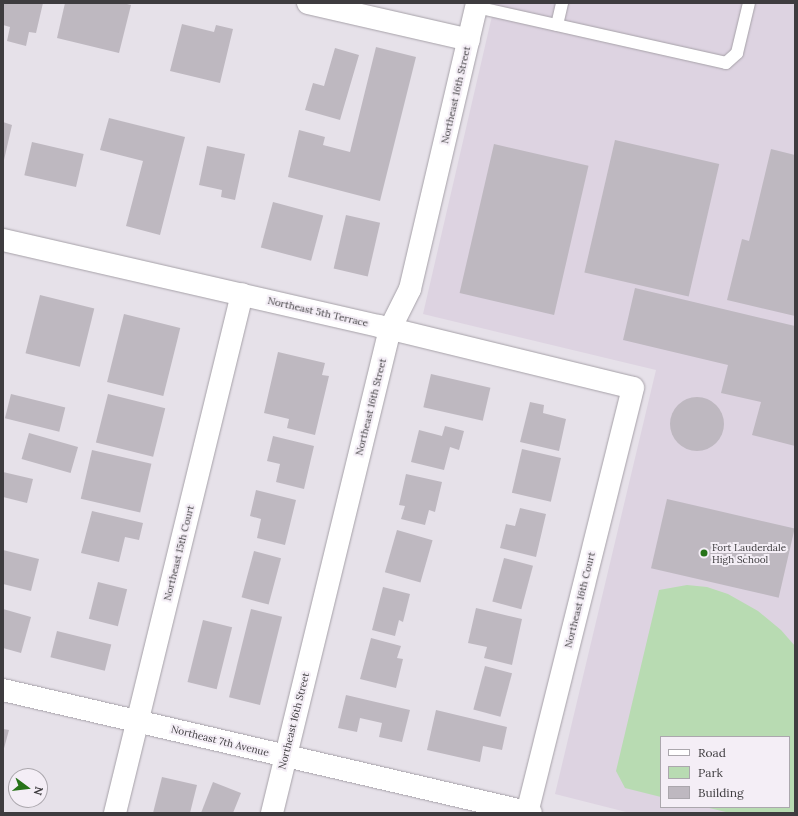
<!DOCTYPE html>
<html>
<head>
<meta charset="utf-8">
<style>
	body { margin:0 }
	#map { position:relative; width:798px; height:816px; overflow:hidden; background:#e6e1e9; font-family:Lora,serif }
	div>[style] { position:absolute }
	.built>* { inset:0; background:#ddd3e1 }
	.green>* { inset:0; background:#b8dbb2 }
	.building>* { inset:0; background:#beb8c0; transform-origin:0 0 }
	.round { border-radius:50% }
	.roads { filter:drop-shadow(0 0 1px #a6a1a8) drop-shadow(0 0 1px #a6a1a8) }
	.lane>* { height:12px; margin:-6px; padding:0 6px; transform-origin:6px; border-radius:6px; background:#fff }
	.street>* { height:22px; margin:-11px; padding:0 11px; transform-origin:11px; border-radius:11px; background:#fff }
	.secondary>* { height:22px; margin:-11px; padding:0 11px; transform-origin:11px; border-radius:11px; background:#fff }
	.dots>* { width:11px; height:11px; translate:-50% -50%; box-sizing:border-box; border:2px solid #f4eef6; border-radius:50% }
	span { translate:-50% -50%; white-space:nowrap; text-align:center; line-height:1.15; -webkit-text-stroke:4px #f4eef6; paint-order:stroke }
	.street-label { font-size:10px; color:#3e3c3f }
	.poi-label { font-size:10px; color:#3e3c3f }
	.left { translate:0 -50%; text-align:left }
	.frame { position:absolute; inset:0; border:4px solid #3e3c3f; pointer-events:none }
	.legend { position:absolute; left:660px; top:736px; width:130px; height:72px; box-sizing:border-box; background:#f4eef6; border:1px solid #aba7ad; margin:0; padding:5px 7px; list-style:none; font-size:12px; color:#3e3c3f }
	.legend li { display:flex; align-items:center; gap:8px; height:20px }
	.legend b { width:20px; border:1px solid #aba7ad }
	.north { position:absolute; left:8px; top:768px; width:40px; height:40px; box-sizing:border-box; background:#f4eef6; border:1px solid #aba7ad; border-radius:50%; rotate:105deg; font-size:11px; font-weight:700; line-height:16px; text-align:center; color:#3e3c3f }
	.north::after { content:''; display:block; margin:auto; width:14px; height:18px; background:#277319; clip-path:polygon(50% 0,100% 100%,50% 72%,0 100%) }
</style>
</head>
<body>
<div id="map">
	<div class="built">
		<i style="clip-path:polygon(evenodd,495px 3px,795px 3px,795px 813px,630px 813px,555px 794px,656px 370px,423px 314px,495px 3px,661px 737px,789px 737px,789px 807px,661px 807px,661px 737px)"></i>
	</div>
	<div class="green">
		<i style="clip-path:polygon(687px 585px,707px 587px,728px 594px,758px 611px,781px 630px,795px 646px,795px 813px,730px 813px,705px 807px,789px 807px,789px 737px,661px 737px,661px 797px,625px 788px,616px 771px,659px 590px)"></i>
	</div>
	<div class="building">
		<i style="clip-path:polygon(3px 3px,43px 3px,36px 33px,29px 32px,26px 46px,7px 41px,10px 27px,3px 25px)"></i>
		<i style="clip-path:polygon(65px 3px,123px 3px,131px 5px,119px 53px,57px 38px)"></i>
		<i style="clip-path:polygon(182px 24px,214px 32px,216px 25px,233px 29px,220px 83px,170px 71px)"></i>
		<i style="clip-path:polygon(376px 47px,416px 57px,380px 201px,288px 177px,299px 130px,325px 137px,323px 145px,350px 152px)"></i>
		<i style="clip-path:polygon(335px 48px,359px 55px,340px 120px,305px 110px,313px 83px,324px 86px)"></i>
		<i style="clip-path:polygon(109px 118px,185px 137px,160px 235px,126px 226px,143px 161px,100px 150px)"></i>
		<i style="clip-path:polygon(3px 122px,12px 125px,4px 160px,3px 160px)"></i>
		<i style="left:615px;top:140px;width:107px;height:136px;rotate:13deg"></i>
		<i style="left:32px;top:142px;width:53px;height:34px;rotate:13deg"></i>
		<i style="left:494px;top:144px;width:97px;height:153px;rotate:13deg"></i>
		<i style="clip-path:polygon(207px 146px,245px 154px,235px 200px,221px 197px,222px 190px,199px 185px)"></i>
		<i style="clip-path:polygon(771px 149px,795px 155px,795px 316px,727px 300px,742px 239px,749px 241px)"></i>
		<i style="left:273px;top:202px;width:52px;height:47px;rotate:15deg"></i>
		<i style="left:346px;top:215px;width:35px;height:55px;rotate:13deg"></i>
		<i style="clip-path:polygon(635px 288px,795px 326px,795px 446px,752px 435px,761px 402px,721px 393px,728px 365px,623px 340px)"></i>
		<i style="left:40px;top:295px;width:56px;height:60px;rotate:14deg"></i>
		<i style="left:124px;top:314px;width:58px;height:70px;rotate:14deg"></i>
		<i style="clip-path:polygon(278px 352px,325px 363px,322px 375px,329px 376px,315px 435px,287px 428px,289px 419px,264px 413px)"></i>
		<i style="left:431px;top:374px;width:61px;height:34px;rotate:13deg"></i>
		<i style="left:11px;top:394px;width:56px;height:25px;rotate:14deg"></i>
		<i style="left:108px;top:394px;width:59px;height:50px;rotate:14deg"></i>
		<i class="round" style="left:670px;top:397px;width:54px;height:54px"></i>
		<i style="clip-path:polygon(530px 402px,544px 405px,543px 413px,566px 419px,559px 451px,520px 442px)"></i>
		<i style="clip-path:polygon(445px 426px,464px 431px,459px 450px,450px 447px,444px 470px,411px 462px,419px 430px,442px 436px)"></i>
		<i style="left:29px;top:433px;width:51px;height:27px;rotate:16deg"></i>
		<i style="clip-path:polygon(273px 436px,314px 446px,304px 489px,276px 482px,280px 464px,267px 461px)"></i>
		<i style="left:522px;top:449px;width:40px;height:45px;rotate:13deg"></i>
		<i style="left:92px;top:450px;width:61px;height:50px;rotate:13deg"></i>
		<i style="clip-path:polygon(3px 472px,33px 479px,27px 503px,3px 497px)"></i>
		<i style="clip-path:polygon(406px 474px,442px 482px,435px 512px,429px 510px,425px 525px,401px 519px,405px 506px,399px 505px)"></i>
		<i style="clip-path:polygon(256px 490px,296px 500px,285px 545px,257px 538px,261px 519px,250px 516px)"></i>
		<i style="left:667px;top:499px;width:131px;height:71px;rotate:13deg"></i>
		<i style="clip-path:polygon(520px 508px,546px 514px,536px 557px,500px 548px,506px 524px,515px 526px)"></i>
		<i style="clip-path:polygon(92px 511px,143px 523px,139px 540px,125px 537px,119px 562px,81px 553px)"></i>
		<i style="left:397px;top:530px;width:37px;height:44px;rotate:16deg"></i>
		<i style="clip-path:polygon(3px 550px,39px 559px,31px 591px,3px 584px)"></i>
		<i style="left:254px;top:551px;width:28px;height:48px;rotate:15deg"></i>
		<i style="left:504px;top:558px;width:30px;height:45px;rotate:15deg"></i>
		<i style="left:98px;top:582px;width:30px;height:38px;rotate:14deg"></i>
		<i style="clip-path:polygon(383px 587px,410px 594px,403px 622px,399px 620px,395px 636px,372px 630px)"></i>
		<i style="clip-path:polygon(476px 608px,522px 619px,512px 665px,484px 658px,487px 647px,468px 643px)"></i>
		<i style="clip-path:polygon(3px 609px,31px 617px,21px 653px,3px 648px)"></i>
		<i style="left:251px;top:609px;width:32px;height:91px;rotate:14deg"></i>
		<i style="left:203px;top:620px;width:30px;height:64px;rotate:14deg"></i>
		<i style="left:57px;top:631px;width:56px;height:27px;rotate:14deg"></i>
		<i style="clip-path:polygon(371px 638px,401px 646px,397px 658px,403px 659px,396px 688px,360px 679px)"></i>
		<i style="left:485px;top:666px;width:28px;height:45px;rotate:15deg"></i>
		<i style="clip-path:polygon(346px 695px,410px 710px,402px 742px,379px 737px,382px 723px,360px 718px,357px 732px,338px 728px)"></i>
		<i style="clip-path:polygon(436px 710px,507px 727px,502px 750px,483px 746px,480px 762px,427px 750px)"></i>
		<i style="clip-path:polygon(3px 729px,9px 730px,3px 752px)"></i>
		<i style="clip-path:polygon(162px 777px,197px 785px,190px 813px,153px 813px)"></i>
		<i style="clip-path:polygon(213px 782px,241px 793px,233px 813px,201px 813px)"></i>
	</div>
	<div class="roads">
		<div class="lane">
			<i style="left:476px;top:7px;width:256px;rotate:12.6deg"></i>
			<i style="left:726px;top:63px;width:15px;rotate:-42deg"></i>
			<i style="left:737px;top:53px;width:51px;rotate:-76.5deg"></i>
			<i style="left:557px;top:25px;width:23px;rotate:-77deg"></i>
		</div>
		<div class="street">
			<i style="left:308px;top:3px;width:165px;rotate:12.9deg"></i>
			<i style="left:3px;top:240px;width:386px;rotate:12.9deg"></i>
			<i style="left:379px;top:326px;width:261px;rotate:13.7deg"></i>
			<i style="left:633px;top:388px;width:438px;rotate:104deg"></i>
			<i style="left:3px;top:690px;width:542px;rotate:13.11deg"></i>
			<i style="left:115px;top:813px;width:534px;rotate:-76.25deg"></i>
		</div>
		<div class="secondary">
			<i style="left:272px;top:813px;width:498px;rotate:-76.3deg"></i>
			<i style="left:390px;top:329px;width:45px;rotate:-63.4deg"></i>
			<i style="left:410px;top:289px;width:294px;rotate:-76.8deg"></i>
		</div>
	</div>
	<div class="dots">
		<i style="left:704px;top:553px;background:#277319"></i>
	</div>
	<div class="street-label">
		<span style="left:456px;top:95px;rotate:-77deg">Northeast 16th Street</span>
		<span style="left:318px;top:312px;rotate:13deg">Northeast 5th Terrace</span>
		<span style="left:371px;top:407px;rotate:-76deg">Northeast 16th Street</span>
		<span style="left:179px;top:553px;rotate:-76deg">Northeast 15th Court</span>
		<span style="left:580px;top:600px;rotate:-76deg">Northeast 16th Court</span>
		<span style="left:294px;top:721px;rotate:-76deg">Northeast 16th Street</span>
		<span style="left:220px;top:741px;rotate:14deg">Northeast 7th Avenue</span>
	</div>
	<div class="poi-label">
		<span class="left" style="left:712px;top:553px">Fort Lauderdale<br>High School</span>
	</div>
	<div class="frame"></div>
	<ul class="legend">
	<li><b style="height:5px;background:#fff"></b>Road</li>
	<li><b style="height:11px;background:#b8dbb2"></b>Park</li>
	<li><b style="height:11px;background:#beb8c0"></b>Building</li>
	</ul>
	<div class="north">N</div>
</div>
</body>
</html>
